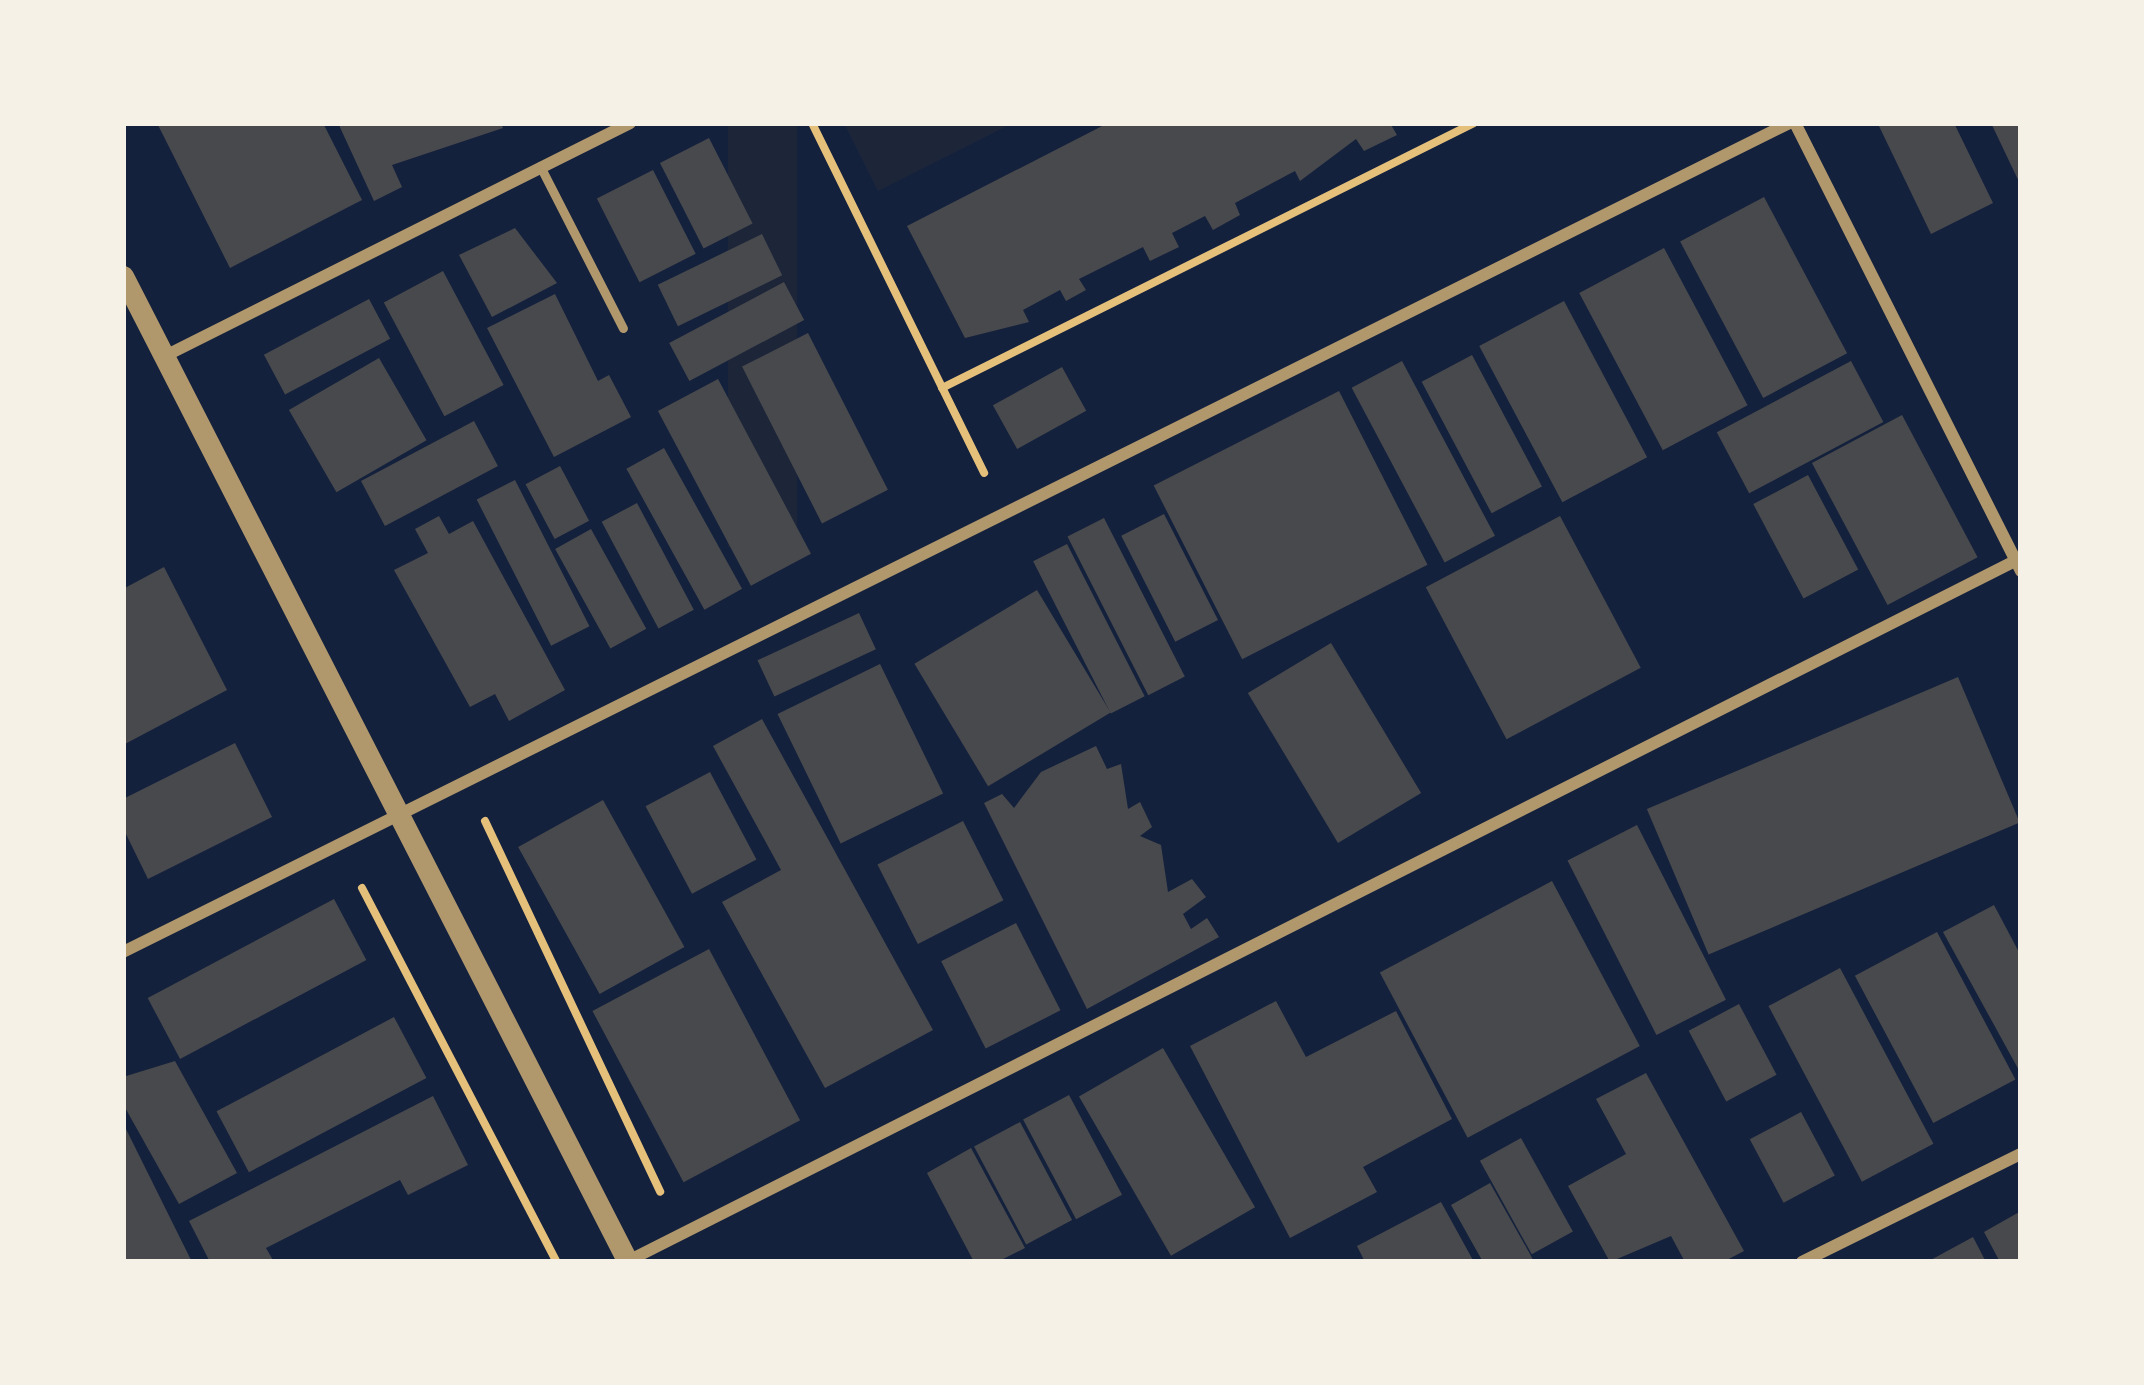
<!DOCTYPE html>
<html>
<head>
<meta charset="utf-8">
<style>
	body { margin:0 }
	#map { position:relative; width:2144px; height:1385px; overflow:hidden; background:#14213d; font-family:Jost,sans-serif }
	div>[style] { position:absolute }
	.green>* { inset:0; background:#1d2539; transform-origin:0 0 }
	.building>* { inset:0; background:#48494c; transform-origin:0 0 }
	.path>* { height:8px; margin:-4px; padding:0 4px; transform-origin:4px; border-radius:4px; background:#e5c07b }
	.service>* { height:9px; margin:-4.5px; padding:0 4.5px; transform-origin:4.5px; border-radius:4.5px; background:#b1986c }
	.minor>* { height:12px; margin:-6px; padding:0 6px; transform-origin:6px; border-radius:6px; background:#b1986c }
	.tertiary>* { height:21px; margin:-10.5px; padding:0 10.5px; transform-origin:10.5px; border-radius:10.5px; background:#b1986c }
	span { translate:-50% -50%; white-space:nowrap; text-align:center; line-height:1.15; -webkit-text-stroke:9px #f6f1e7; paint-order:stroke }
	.frame { position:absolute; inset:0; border:126px solid #f6f1e7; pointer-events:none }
</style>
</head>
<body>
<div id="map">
	<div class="green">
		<i style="left:728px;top:123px;width:69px;height:424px"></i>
		<i style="clip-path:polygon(844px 123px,1013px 123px,878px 191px)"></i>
	</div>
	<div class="building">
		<i style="clip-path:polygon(157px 123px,323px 123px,362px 200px,230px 268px)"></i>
		<i style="clip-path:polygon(338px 123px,501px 123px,503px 128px,392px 165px,402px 187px,374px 201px)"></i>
		<i style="clip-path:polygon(1108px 123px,1390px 123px,1397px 135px,1364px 151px,1356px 139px,1300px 181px,1295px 171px,1235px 203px,1240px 215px,1213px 230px,1205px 216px,1172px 233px,1179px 247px,1150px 261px,1143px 247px,1079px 279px,1086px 290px,1066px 301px,1060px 290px,1023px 310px,1029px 322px,965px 338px,907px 226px)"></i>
		<i style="clip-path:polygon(1954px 123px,1993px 203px,1931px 234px,1878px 124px)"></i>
		<i style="clip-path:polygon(1991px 123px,2021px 123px,2021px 186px)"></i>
		<i style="left:709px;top:138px;width:96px;height:55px;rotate:63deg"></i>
		<i style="left:653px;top:170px;width:94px;height:63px;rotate:63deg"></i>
		<i style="left:1764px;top:197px;width:177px;height:95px;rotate:62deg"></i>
		<i style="clip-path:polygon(515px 228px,557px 283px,492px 317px,459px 255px)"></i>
		<i style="left:762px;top:234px;width:46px;height:116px;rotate:64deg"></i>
		<i style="left:1664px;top:248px;width:178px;height:96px;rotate:62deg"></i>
		<i style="left:443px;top:271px;width:129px;height:67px;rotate:62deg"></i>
		<i style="left:784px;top:282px;width:43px;height:130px;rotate:62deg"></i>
		<i style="clip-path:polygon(555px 294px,598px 381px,609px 375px,631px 417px,554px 457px,487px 328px)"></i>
		<i style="left:369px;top:299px;width:45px;height:119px;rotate:62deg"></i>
		<i style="left:1564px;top:301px;width:177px;height:96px;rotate:62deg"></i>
		<i style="left:808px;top:333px;width:176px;height:74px;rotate:63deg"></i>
		<i style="left:1472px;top:355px;width:149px;height:57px;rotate:62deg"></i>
		<i style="left:379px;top:358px;width:95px;height:104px;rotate:60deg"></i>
		<i style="left:1402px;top:361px;width:198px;height:57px;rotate:62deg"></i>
		<i style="left:1851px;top:361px;width:69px;height:152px;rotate:62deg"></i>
		<i style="left:1062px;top:367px;width:50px;height:79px;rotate:61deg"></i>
		<i style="left:718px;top:379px;width:198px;height:68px;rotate:62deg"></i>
		<i style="left:1339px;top:391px;width:195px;height:208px;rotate:63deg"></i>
		<i style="left:1902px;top:415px;width:161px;height:102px;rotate:62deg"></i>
		<i style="left:474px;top:421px;width:51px;height:128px;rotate:62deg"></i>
		<i style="left:664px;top:448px;width:161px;height:43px;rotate:61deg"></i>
		<i style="left:560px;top:466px;width:62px;height:39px;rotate:62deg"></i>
		<i style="left:1808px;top:475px;width:107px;height:62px;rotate:62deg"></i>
		<i style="left:515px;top:480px;width:164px;height:43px;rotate:63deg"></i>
		<i style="left:637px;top:503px;width:121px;height:40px;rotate:62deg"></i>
		<i style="left:1164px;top:514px;width:119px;height:48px;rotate:63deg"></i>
		<i style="clip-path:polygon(439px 516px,449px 534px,473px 521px,565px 690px,509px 721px,495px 694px,470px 707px,394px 570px,428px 553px,415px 529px)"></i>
		<i style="left:1560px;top:516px;width:172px;height:152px;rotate:62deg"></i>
		<i style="left:1104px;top:518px;width:178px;height:41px;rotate:63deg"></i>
		<i style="left:591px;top:529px;width:114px;height:41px;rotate:61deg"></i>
		<i style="left:1067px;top:544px;width:171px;height:38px;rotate:63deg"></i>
		<i style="clip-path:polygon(164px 567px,227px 690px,123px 745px,123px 589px)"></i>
		<i style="left:1037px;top:590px;width:143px;height:143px;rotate:59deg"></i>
		<i style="left:859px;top:613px;width:40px;height:112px;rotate:65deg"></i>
		<i style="left:1331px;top:643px;width:175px;height:97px;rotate:59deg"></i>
		<i style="left:880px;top:664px;width:144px;height:114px;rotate:64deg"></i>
		<i style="left:1958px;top:677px;width:158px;height:338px;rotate:67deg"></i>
		<i style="clip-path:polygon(762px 719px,933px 1030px,825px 1088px,722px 902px,781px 870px,713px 746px)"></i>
		<i style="clip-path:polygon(235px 743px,272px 817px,148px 879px,123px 828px,123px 799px)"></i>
		<i style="clip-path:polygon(1096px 746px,1107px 769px,1121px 764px,1128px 809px,1140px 802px,1152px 827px,1140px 836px,1161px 845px,1168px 892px,1192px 879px,1206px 897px,1183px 914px,1191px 929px,1207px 918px,1219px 937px,1087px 1009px,984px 803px,1002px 794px,1014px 808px,1041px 772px)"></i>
		<i style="left:710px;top:772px;width:99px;height:73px;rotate:62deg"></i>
		<i style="left:603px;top:800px;width:168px;height:97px;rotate:61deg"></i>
		<i style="left:963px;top:821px;width:89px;height:96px;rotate:63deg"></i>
		<i style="left:1637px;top:825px;width:196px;height:78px;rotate:63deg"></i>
		<i style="left:1552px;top:881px;width:187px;height:195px;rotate:62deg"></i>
		<i style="left:334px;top:899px;width:69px;height:211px;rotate:62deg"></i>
		<i style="clip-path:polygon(1994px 905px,2021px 956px,2021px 1074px,1943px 932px)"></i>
		<i style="left:1016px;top:923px;width:98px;height:84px;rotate:63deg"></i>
		<i style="left:1937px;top:932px;width:167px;height:93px;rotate:62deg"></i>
		<i style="left:709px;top:949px;width:194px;height:132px;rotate:62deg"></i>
		<i style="left:1840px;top:968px;width:199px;height:81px;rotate:62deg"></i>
		<i style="clip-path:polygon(1276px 1001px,1306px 1057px,1396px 1011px,1452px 1119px,1363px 1167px,1377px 1192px,1290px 1238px,1190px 1046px)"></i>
		<i style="left:1739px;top:1004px;width:80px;height:57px;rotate:62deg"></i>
		<i style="left:394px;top:1017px;width:69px;height:201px;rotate:62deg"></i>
		<i style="left:1163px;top:1048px;width:184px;height:97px;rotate:60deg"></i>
		<i style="clip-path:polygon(175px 1061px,237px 1173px,179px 1204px,123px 1104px,123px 1077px)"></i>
		<i style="clip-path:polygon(1646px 1073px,1744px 1251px,1723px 1262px,1685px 1262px,1671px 1236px,1610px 1262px,1568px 1186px,1626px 1154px,1596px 1099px)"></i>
		<i style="left:1069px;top:1095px;width:113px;height:52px;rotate:62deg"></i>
		<i style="clip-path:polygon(433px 1096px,468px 1165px,408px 1195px,400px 1180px,266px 1248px,274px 1262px,210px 1262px,189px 1221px)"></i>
		<i style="left:1801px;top:1112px;width:72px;height:58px;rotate:62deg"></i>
		<i style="left:1020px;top:1122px;width:111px;height:52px;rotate:62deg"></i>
		<i style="clip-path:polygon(123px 1123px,192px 1262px,123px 1262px)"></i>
		<i style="left:1521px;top:1138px;width:107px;height:47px;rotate:61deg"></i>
		<i style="clip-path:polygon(971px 1148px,1025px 1248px,997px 1262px,974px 1262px,927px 1173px)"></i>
		<i style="clip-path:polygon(1490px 1183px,1530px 1254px,1534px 1262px,1483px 1262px,1451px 1205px)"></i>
		<i style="clip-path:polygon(1441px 1202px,1474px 1262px,1365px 1262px,1357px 1246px)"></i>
		<i style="clip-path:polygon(2021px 1211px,2021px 1262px,2000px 1262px,1984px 1232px)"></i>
		<i style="clip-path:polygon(1973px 1237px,1986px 1262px,1927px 1262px)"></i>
	</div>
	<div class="path">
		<i style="left:812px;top:123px;width:390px;rotate:63.8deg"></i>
		<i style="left:942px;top:388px;width:594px;rotate:-26.48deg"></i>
		<i style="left:485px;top:821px;width:410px;rotate:64.7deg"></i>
		<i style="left:362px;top:888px;width:422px;rotate:62.5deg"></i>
	</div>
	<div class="service">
		<i style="left:540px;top:166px;width:182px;rotate:62.9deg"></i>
	</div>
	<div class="minor">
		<i style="left:1795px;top:123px;width:502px;rotate:63.23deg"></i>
		<i style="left:165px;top:356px;width:520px;rotate:-26.61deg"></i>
		<i style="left:123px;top:952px;width:1861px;rotate:-26.45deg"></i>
		<i style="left:628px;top:1261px;width:1560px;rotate:-26.78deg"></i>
		<i style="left:1802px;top:1262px;width:244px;rotate:-26.3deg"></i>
	</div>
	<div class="tertiary">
		<i style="left:123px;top:276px;width:1108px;rotate:62.88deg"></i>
	</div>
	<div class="frame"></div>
</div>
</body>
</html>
